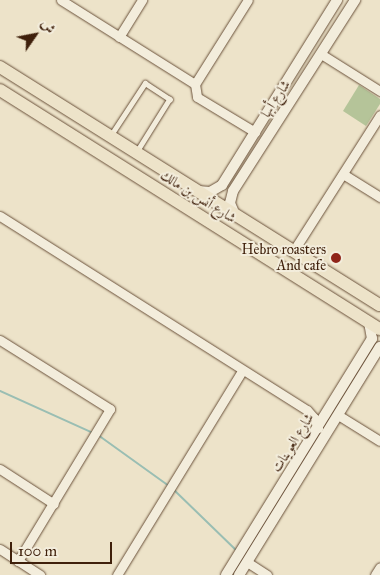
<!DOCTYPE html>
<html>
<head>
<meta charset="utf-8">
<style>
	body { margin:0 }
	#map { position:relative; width:380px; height:575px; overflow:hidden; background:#ede3c9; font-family:"IM FELL Great Primer",Amiri,serif }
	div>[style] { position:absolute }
	.green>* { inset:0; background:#b5c499 }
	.stream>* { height:2px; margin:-1px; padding:0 1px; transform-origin:1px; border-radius:1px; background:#9abeb3 }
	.roads { filter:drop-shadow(0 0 1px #6a513a) drop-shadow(0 0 1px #6a513a) }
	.service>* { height:4.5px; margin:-2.25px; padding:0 2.25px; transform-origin:2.25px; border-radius:2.25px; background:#f3eddc }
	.minor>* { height:9px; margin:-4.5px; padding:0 4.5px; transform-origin:4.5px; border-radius:4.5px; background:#f3eddc }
	.tertiary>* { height:10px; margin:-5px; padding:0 5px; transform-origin:5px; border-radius:5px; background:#f3eddc }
	.primary>* { height:12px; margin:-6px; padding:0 6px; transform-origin:6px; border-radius:6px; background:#ede3c9 }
	.dots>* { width:14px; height:14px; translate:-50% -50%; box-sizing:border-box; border:2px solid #f3eddc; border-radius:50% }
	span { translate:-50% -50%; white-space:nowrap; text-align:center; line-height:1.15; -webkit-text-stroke:4px #f3eddc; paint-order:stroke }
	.street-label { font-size:14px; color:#3f200b }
	.poi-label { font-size:14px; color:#3f200b }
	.right { translate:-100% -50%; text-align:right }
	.north { position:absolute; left:10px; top:10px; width:50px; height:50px; -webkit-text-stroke:4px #f3eddc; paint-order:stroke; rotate:57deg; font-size:14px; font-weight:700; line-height:20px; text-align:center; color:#3f200b }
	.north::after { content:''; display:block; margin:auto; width:18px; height:22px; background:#3f200b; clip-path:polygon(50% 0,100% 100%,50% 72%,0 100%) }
	.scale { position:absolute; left:10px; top:542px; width:102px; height:22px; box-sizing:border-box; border:2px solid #3f200b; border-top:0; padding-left:6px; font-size:15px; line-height:18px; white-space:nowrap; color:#3f200b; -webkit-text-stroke:4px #f3eddc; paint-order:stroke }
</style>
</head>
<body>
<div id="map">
	<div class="green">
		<i style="clip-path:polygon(359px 85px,380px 99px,380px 104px,366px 126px,343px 111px)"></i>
	</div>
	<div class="stream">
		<i style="left:0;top:391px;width:100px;rotate:24.3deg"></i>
		<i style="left:98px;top:435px;width:87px;rotate:35.7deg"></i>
		<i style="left:173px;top:489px;width:88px;rotate:44.1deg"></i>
	</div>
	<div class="roads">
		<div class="service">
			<i style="left:111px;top:135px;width:62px;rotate:-56.8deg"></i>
			<i style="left:145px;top:83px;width:30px;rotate:33deg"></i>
			<i style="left:170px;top:99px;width:62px;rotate:121.9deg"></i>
		</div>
		<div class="minor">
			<i style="left:61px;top:0;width:158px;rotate:32.1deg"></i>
			<i style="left:119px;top:37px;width:44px;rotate:-58.1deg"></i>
			<i style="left:321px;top:54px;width:70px;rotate:32.1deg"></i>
			<i style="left:195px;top:84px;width:99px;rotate:-57.8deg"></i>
			<i style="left:195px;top:84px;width:13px;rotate:81deg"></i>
			<i style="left:197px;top:97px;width:68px;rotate:31.1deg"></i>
			<i style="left:343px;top:174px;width:44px;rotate:31.9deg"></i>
			<i style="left:0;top:216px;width:363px;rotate:32.3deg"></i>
			<i style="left:307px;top:410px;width:11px;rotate:49deg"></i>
			<i style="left:314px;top:418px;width:11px;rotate:68deg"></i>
			<i style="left:294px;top:250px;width:160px;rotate:-57.5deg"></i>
			<i style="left:0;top:340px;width:130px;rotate:32.1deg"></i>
			<i style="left:110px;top:409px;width:178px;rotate:121.2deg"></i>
			<i style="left:338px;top:415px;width:49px;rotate:31.8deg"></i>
			<i style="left:0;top:469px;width:64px;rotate:32.9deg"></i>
			<i style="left:0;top:549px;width:48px;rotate:33deg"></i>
			<i style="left:247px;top:562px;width:24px;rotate:33deg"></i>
			<i style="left:117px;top:575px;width:239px;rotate:-58.5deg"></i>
			<i style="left:375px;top:575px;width:9px;rotate:-58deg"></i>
		</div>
		<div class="tertiary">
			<i style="left:198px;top:191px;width:12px;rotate:5deg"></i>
			<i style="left:210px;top:192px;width:14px;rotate:-30deg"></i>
			<i style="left:222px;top:185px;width:218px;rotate:-58.1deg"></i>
			<i style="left:235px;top:215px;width:13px;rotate:-113deg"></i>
			<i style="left:230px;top:203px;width:12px;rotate:-76deg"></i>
			<i style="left:233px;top:191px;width:227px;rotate:-57.4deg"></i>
			<i style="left:226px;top:575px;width:278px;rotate:-58.3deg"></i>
			<i style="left:372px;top:339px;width:17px;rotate:-100deg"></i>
			<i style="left:239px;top:575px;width:268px;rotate:-58.3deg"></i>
		</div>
		<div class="primary">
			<i style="left:0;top:67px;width:448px;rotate:32.1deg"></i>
			<i style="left:0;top:90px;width:449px;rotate:32.2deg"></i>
		</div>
	</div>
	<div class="dots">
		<i style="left:336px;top:258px;background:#8f2418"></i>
	</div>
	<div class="street-label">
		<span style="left:276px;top:99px;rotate:-57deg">شارع أبها</span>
		<span style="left:198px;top:197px;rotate:32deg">شارع أنس بن مالك</span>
		<span style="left:293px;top:443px;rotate:-58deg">شارع العوينات</span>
	</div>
	<div class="poi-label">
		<span class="right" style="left:326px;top:258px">Hebro roasters<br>And cafe</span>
	</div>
	<div class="north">ش</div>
	<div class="scale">100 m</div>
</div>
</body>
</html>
